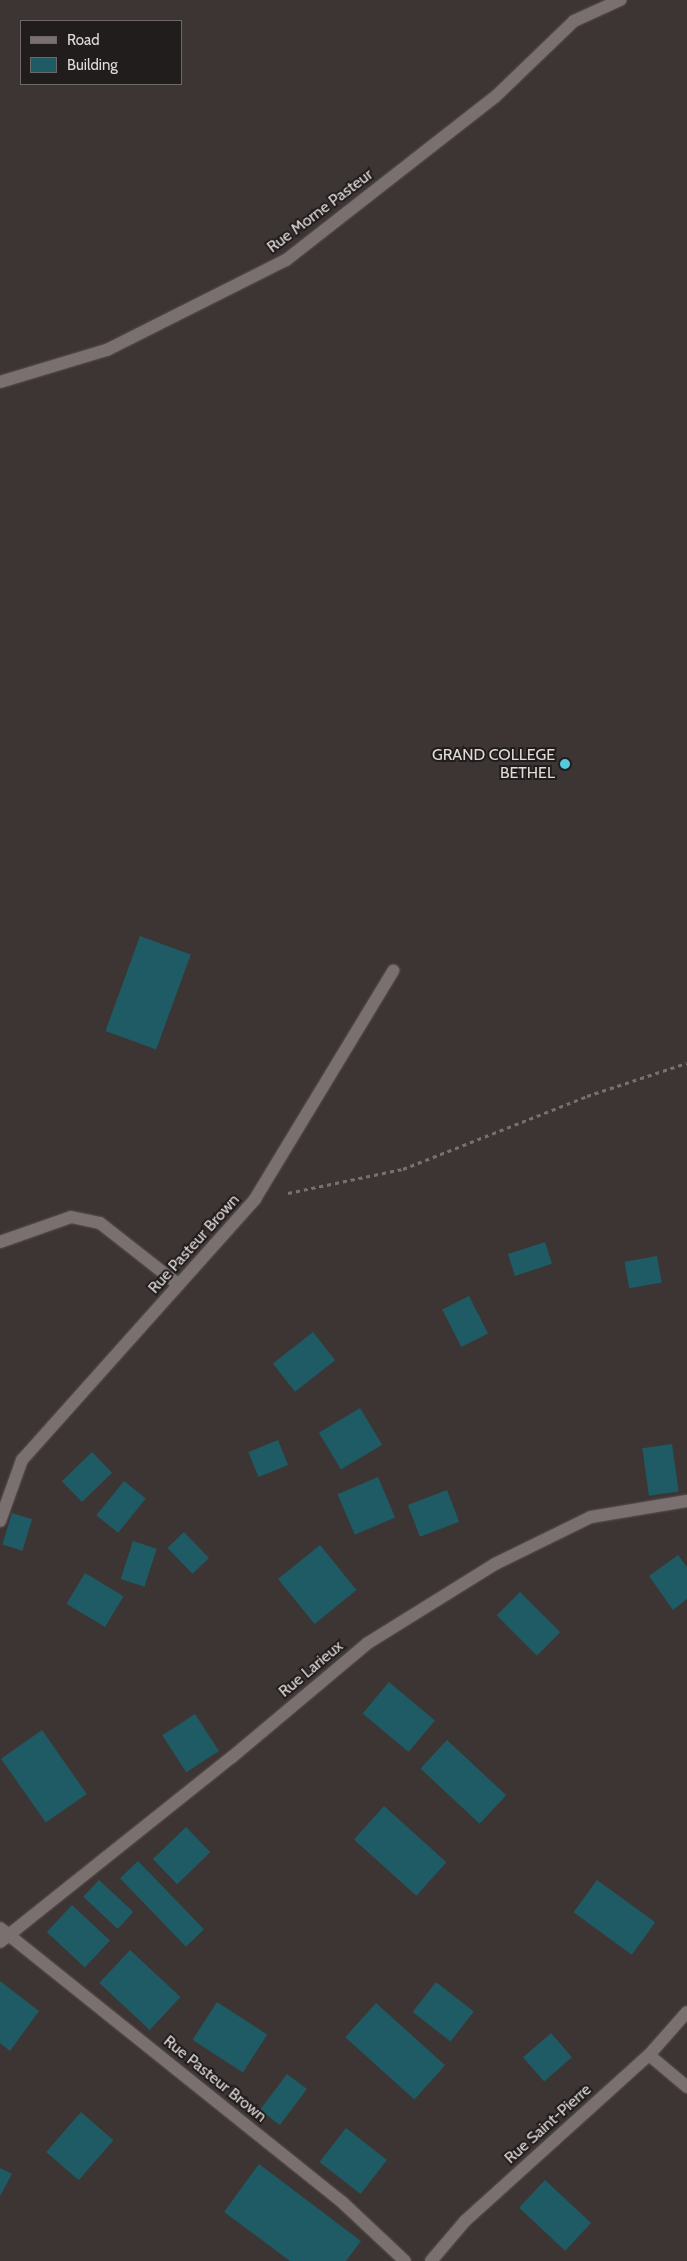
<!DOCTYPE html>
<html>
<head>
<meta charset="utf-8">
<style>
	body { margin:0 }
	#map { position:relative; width:687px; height:2261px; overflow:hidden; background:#3d3434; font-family:Cabin,sans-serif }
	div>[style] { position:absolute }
	.building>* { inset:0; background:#1e5b65; transform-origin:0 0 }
	.path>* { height:3px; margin-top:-1.5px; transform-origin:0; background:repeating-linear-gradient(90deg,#787070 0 4px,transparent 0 8px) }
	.roads { filter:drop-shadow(0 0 1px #595150) drop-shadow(0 0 1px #595150) }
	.minor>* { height:12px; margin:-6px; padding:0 6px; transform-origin:6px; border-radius:6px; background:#7b7070 }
	.dots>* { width:14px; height:14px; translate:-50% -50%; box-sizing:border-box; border:2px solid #211d1d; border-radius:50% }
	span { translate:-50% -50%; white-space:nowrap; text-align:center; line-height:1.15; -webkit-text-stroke:4px #211d1d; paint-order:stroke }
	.street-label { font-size:16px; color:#e0dad9 }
	.poi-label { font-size:16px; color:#e0dad9 }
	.right { translate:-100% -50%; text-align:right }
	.legend { position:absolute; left:20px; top:20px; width:162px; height:65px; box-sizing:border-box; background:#211d1d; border:1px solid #6d6968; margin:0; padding:6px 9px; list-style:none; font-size:15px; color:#e0dad9 }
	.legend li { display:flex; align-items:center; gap:10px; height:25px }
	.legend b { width:25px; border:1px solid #6d6968 }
</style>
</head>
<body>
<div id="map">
	<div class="building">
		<i style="left:140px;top:936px;width:54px;height:101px;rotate:20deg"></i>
		<i style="left:545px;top:1242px;width:23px;height:39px;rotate:72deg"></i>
		<i style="left:657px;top:1256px;width:27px;height:33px;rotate:80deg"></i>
		<i style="left:469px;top:1296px;width:42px;height:30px;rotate:63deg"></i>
		<i style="left:313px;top:1332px;width:36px;height:51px;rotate:52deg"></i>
		<i style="left:360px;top:1408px;width:43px;height:48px;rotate:59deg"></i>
		<i style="left:278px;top:1440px;width:27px;height:32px;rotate:68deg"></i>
		<i style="left:672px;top:1444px;width:48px;height:30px;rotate:82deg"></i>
		<i style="left:92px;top:1452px;width:29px;height:42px;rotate:46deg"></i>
		<i style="left:378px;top:1477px;width:44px;height:44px;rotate:67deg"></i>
		<i style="left:124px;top:1481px;width:28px;height:44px;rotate:39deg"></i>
		<i style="left:447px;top:1490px;width:34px;height:42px;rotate:69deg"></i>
		<i style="left:12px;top:1513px;width:21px;height:33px;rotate:17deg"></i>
		<i style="left:184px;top:1532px;width:36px;height:23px;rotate:46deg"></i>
		<i style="left:133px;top:1541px;width:25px;height:40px;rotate:18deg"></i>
		<i style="left:320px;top:1545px;width:58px;height:54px;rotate:51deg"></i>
		<i style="clip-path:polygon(678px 1555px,687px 1567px,687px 1599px,673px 1610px,649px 1576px)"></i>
		<i style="left:85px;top:1573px;width:45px;height:36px;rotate:31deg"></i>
		<i style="left:520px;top:1592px;width:57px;height:33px;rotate:45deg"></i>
		<i style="left:389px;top:1682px;width:60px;height:41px;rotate:40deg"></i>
		<i style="left:195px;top:1714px;width:44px;height:39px;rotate:57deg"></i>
		<i style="left:42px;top:1730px;width:78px;height:50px;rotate:55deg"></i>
		<i style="left:447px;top:1740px;width:81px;height:39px;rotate:43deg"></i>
		<i style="left:384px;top:1806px;width:84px;height:45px;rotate:42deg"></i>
		<i style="left:186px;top:1827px;width:35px;height:46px;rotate:46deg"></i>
		<i style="left:138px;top:1861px;width:95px;height:25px;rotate:46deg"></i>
		<i style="left:99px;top:1880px;width:47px;height:23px;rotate:43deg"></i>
		<i style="left:597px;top:1880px;width:72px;height:40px;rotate:36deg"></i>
		<i style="left:72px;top:1905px;width:52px;height:37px;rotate:43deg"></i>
		<i style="left:130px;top:1950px;width:69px;height:45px;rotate:43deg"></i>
		<i style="clip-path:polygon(0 1981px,39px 2011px,10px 2051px,0 2043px)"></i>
		<i style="left:436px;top:1982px;width:48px;height:38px;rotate:38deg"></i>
		<i style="left:217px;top:2002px;width:60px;height:45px;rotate:33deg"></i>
		<i style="left:376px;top:2003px;width:93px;height:46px;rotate:42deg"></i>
		<i style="left:551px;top:2033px;width:32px;height:37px;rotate:49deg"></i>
		<i style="left:287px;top:2074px;width:25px;height:45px;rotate:37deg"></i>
		<i style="left:81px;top:2112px;width:43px;height:53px;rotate:41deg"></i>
		<i style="left:346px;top:2128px;width:52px;height:43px;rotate:38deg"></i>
		<i style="clip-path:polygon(259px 2164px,361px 2241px,346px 2261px,290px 2261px,224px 2212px)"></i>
		<i style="clip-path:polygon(0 2168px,12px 2174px,0 2196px)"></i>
		<i style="left:545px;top:2180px;width:63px;height:38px;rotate:43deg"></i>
	</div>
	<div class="path">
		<i style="left:288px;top:1193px;width:117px;rotate:-11.8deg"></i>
		<i style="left:403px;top:1169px;width:198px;rotate:-21.6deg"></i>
		<i style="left:587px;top:1096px;width:105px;rotate:-18.3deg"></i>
	</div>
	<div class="roads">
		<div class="minor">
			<i style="left:0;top:382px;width:112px;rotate:-16.7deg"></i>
			<i style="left:107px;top:350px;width:200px;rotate:-26.7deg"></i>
			<i style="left:286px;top:260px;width:265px;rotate:-38deg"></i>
			<i style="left:495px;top:97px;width:110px;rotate:-43.9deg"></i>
			<i style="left:574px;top:21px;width:51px;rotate:-24.5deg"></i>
			<i style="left:0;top:1242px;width:75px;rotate:-19.4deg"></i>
			<i style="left:71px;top:1217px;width:30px;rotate:12deg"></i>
			<i style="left:100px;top:1223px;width:100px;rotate:38.1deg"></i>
			<i style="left:0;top:1521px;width:65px;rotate:-70.2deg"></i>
			<i style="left:22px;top:1460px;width:350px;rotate:-48.2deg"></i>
			<i style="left:255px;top:1199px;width:267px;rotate:-58.8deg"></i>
			<i style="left:0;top:1928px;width:438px;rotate:38.7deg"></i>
			<i style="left:342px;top:2202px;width:86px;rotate:43.1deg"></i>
			<i style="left:0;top:1942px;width:297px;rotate:-38.6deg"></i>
			<i style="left:232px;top:1757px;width:177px;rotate:-40deg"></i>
			<i style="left:368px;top:1643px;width:150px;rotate:-31.9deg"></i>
			<i style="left:495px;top:1564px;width:107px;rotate:-26.1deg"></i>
			<i style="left:591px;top:1517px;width:97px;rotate:-9.5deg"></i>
			<i style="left:649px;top:2055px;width:50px;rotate:40.1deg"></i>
			<i style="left:431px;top:2261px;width:52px;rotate:-49.6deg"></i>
			<i style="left:465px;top:2221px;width:248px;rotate:-42.1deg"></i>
			<i style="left:649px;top:2055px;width:57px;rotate:-48.5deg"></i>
		</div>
	</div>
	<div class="dots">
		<i style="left:565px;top:764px;background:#55cadf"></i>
	</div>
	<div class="street-label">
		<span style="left:320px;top:211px;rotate:-37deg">Rue Morne Pasteur</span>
		<span style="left:194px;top:1244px;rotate:-48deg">Rue Pasteur Brown</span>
		<span style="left:311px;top:1669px;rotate:-40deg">Rue Larieux</span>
		<span style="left:215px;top:2079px;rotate:39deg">Rue Pasteur Brown</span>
		<span style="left:548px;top:2124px;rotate:-42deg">Rue Saint-Pierre</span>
	</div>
	<div class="poi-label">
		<span class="right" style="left:555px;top:764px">GRAND COLLEGE<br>BETHEL</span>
	</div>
	<ul class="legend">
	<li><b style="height:6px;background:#7b7070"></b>Road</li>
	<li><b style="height:14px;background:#1e5b65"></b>Building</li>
	</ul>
</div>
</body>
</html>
